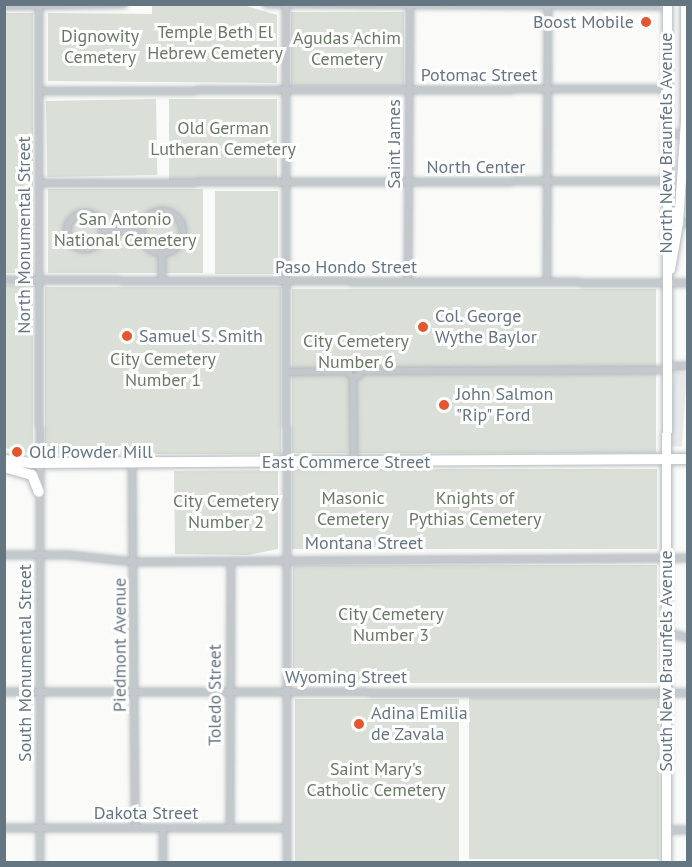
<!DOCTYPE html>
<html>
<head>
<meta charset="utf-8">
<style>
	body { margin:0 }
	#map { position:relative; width:692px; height:867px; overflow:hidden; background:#fafaf8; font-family:"PT Sans",sans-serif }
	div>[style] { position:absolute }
	.built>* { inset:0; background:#e8e9e9; transform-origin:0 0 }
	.green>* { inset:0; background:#dadfd7; transform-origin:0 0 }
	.roads { filter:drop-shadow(0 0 2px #b3babf) drop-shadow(0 0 2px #b3babf) }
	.street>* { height:6px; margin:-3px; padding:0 3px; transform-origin:3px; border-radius:3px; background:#c3c8cc }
	.street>.ring { margin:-3px; padding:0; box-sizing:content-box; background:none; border:6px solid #c3c8cc; border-radius:50% }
	.secondary>* { height:9px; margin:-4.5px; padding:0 4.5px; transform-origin:4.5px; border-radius:4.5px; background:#fff }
	.primary>* { height:10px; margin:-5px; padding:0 5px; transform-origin:5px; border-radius:5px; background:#fff }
	.dots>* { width:16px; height:16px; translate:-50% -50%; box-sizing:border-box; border:3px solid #fff; border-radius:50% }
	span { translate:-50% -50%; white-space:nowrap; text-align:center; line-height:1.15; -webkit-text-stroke:6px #fff; paint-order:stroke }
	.poi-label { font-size:18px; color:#657683 }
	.right { translate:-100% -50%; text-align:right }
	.left { translate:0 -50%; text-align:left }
	.park-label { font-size:18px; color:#687a64 }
	.street-label { font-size:18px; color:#657683 }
	.frame { position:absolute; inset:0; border:6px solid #657683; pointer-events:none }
</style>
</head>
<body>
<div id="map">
	<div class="built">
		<i style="left:674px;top:372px;width:13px;height:74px;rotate:4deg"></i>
	</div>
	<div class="green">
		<i style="clip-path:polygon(243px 5px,277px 15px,277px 83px,48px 81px,48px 13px,152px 14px,152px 5px)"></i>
		<i style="left:291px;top:12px;width:113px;height:74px"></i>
		<i style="left:5px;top:13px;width:28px;height:260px"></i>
		<i style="left:156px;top:99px;width:76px;height:110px;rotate:89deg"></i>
		<i style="left:277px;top:99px;width:81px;height:108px;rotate:90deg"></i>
		<i style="left:48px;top:189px;width:155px;height:84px"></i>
		<i style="left:215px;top:191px;width:63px;height:83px"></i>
		<i style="clip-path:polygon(5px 285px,33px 285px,33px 447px,28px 453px,5px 448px)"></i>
		<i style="left:45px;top:287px;width:236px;height:167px"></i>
		<i style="left:292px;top:289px;width:364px;height:164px"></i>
		<i style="left:292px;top:469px;width:365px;height:80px"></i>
		<i style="clip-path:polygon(278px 470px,278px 549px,248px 555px,175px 554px,174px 471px)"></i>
		<i style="left:657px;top:565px;width:118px;height:364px;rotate:90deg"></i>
		<i style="left:469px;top:697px;width:190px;height:162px"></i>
		<i style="left:295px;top:699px;width:164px;height:163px"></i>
	</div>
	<div class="roads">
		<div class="street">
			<i style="left:266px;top:4px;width:401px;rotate:0.3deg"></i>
			<i style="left:4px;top:6px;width:120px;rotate:-1deg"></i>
			<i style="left:39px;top:7px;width:855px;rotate:89.93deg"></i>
			<i style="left:286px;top:7px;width:855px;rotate:89.93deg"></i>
			<i style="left:40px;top:91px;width:627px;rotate:-0.18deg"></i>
			<i style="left:666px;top:134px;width:21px"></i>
			<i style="left:40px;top:183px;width:626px;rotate:-0.18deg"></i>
			<i class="ring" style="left:141px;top:211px;width:36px;height:36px"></i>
			<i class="ring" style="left:67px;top:213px;width:30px;height:30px"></i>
			<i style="left:665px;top:223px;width:23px"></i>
			<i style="left:104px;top:231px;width:38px"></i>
			<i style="left:162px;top:252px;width:29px;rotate:90deg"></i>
			<i style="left:4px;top:280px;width:684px;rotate:0.25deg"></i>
			<i style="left:408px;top:282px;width:275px;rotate:-89.6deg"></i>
			<i style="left:547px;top:282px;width:276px;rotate:-89.8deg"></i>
			<i class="ring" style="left:348.5px;top:365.5px;width:5px;height:5px"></i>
			<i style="left:666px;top:367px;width:22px;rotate:-3deg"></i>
			<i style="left:359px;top:371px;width:307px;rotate:-0.2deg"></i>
			<i style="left:286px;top:372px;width:62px;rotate:-0.9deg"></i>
			<i style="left:353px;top:377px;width:85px;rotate:89.3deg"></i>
			<i style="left:132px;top:462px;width:366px;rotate:89.5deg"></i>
			<i style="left:4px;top:555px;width:65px"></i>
			<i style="left:69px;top:555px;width:65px;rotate:6.1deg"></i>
			<i style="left:134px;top:562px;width:554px;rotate:-0.41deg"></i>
			<i style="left:666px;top:632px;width:23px;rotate:15deg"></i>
			<i style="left:4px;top:692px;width:684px;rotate:0.08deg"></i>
			<i style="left:4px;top:828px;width:283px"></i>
			<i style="left:163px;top:828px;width:34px;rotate:90deg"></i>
			<i style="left:230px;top:828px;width:266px;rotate:-89.8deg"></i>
			<i style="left:666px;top:830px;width:22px"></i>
		</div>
		<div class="secondary">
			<i style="left:670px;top:269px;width:47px;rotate:-80.1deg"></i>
			<i style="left:678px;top:223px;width:102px;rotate:-86.1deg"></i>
			<i style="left:685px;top:121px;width:117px;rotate:-90deg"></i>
			<i style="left:666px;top:862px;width:858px;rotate:-89.93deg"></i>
		</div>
		<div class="primary">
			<i style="left:4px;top:460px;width:28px;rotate:6deg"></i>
			<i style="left:32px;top:463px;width:656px;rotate:-0.35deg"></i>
			<i style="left:4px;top:467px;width:29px;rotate:16deg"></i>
			<i style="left:32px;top:475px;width:18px;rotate:68deg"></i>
		</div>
	</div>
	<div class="dots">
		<i style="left:646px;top:22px;background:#e4572e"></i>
		<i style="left:423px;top:327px;background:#e4572e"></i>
		<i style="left:127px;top:336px;background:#e4572e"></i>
		<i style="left:444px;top:405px;background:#e4572e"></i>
		<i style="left:17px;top:452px;background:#e4572e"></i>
		<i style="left:359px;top:724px;background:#e4572e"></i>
	</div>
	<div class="poi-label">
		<span class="right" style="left:634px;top:22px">Boost Mobile</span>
		<span class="left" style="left:435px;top:327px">Col. George<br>Wythe Baylor</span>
		<span class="left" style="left:139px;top:336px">Samuel S. Smith</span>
		<span class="left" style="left:456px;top:405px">John Salmon<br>"Rip" Ford</span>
		<span class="left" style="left:29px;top:452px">Old Powder Mill</span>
		<span class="left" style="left:371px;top:724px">Adina Emilia<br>de Zavala</span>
	</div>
	<div class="park-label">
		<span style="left:215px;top:43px">Temple Beth El<br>Hebrew Cemetery</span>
		<span style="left:100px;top:47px">Dignowity<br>Cemetery</span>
		<span style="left:347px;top:49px">Agudas Achim<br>Cemetery</span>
		<span style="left:223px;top:139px">Old German<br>Lutheran Cemetery</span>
		<span style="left:125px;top:230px">San Antonio<br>National Cemetery</span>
		<span style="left:356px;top:352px">City Cemetery<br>Number 6</span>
		<span style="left:163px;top:370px">City Cemetery<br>Number 1</span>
		<span style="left:353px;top:509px">Masonic<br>Cemetery</span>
		<span style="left:475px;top:509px">Knights of<br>Pythias Cemetery</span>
		<span style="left:226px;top:512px">City Cemetery<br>Number 2</span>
		<span style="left:391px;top:625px">City Cemetery<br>Number 3</span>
		<span style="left:376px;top:780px">Saint Mary's<br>Catholic Cemetery</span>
	</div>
	<div class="street-label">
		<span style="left:479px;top:75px">Potomac Street</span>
		<span style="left:666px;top:143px;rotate:-90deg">North New Braunfels Avenue</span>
		<span style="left:394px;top:144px;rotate:-90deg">Saint James</span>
		<span style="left:476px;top:167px">North Center</span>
		<span style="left:24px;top:235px;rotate:-90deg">North Monumental Street</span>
		<span style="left:346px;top:267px">Paso Hondo Street</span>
		<span style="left:346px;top:462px">East Commerce Street</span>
		<span style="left:364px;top:543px">Montana Street</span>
		<span style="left:120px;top:645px;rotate:-90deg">Piedmont Avenue</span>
		<span style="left:666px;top:661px;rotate:-90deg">South New Braunfels Avenue</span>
		<span style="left:25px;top:663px;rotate:-90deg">South Monumental Street</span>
		<span style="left:346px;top:677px">Wyoming Street</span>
		<span style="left:215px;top:695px;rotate:-90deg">Toledo Street</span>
		<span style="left:146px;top:813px">Dakota Street</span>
	</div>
	<div class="frame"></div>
</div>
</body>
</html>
